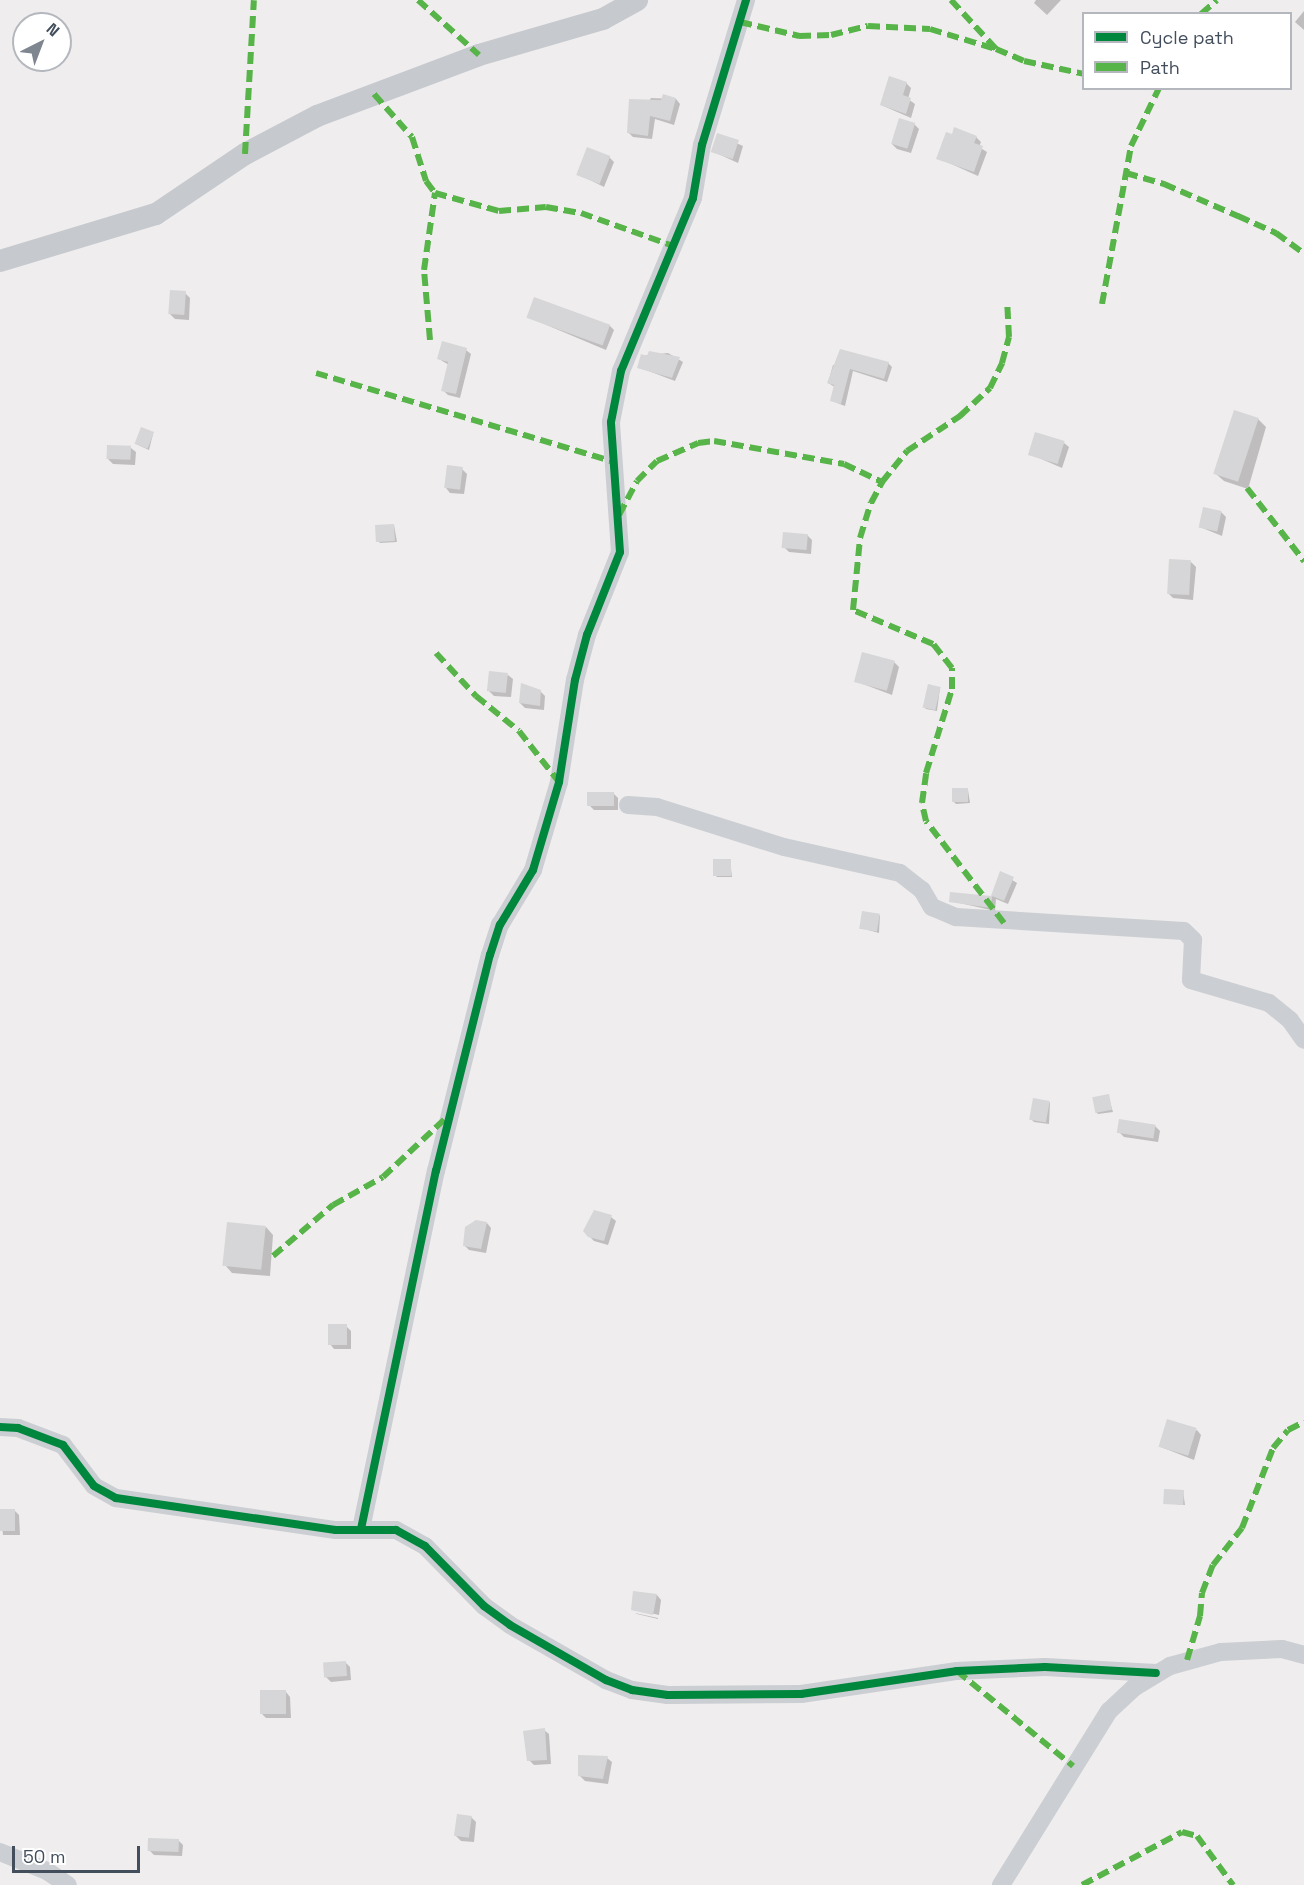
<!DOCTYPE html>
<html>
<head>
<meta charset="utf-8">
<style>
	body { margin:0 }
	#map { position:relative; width:1304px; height:1885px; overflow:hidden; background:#efeded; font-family:"Space Grotesk",sans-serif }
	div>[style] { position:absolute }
	.shadow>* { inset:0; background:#0003 }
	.building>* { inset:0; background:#d6d5d7; transform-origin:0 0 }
	.minor>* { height:18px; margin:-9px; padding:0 9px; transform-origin:9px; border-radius:9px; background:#cbced2 }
	.major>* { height:22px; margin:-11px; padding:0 11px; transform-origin:11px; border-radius:11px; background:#c6c9ce }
	.quiet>* { height:6px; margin-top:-3px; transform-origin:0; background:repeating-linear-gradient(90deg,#57b448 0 12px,transparent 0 18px) }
	.cycleway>* { height:8px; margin:-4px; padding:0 4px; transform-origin:4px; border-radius:4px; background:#00873e }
	span { translate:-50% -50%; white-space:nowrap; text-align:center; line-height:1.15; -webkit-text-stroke:4.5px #fff; paint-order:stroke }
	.legend { position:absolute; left:1082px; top:12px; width:210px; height:78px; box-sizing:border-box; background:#fff; border:2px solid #b4b8be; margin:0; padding:8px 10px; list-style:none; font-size:18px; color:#434e5c }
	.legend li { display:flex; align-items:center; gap:12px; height:30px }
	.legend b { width:30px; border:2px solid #b4b8be }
	.north { position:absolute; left:12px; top:12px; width:60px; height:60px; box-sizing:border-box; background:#fff; border:2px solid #b4b8be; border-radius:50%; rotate:42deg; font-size:16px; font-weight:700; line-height:24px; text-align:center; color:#434e5c }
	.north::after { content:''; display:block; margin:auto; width:21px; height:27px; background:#7f868f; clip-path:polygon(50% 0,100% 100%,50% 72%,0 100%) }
	.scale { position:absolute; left:12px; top:1846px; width:128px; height:27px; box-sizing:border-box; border:3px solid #434e5c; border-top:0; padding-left:8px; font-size:18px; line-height:21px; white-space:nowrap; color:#434e5c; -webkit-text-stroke:4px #fff; paint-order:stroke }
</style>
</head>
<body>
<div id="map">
	<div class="shadow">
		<i style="clip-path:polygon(1036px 0,1061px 0,1047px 15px,1034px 3px)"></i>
		<i style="clip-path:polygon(1304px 11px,1304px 30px,1295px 22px)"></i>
		<i style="clip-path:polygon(906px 83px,911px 88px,908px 99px,915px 104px,911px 118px,881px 105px)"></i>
		<i style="clip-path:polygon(651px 98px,676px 99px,680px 104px,674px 125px,655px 119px,652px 139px,633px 137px,628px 132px)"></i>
		<i style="clip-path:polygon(914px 124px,919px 129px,911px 153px,897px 149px,892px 144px)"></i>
		<i style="clip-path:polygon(718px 135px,743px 146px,738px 163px,714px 152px)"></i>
		<i style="clip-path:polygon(976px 137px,981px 142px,979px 147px,987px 152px,978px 176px,938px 158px)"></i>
		<i style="clip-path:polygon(609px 157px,614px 162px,604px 187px,578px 174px)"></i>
		<i style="clip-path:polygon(185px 293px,190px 298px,189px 320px,175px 319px,170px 314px)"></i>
		<i style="clip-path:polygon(530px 318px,609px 325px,614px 330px,606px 350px)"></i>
		<i style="clip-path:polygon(466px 350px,471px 354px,460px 398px,448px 395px,443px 390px,449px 365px,439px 359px)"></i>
		<i style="clip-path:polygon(668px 353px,683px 362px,675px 381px,638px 367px,642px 356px)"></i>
		<i style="clip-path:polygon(888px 363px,892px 367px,887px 382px,853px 371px,845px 406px,832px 401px,835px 387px,828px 383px,833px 365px)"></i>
		<i style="clip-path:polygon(1258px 419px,1266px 427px,1248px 489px,1224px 481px,1216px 474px)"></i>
		<i style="clip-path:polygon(153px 434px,149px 450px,136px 444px)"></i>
		<i style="clip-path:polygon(1064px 443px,1069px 447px,1062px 468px,1030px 454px)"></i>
		<i style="clip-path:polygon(131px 448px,136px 452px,135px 465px,113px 464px,108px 459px)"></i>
		<i style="clip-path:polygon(462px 469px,467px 474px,464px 494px,450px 493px,446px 488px)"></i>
		<i style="clip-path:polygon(1221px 512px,1226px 517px,1222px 536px,1200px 527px)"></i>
		<i style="clip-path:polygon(394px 525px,397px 542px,380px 543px,378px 541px)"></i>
		<i style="clip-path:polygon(807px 535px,812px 540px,811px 554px,789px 552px,784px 547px)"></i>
		<i style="clip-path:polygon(1191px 562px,1196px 567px,1193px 600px,1173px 598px,1168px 593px)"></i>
		<i style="clip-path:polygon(894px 662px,899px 667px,892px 695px,855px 681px)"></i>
		<i style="clip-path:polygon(508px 675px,513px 679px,511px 697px,494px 696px,489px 691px)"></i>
		<i style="clip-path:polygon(940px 688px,937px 711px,926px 709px,924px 707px)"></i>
		<i style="clip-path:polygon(540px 691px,545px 696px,544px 710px,525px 708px,520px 703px)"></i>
		<i style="clip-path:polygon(968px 790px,970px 803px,956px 804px,954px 802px)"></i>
		<i style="clip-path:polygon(613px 793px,618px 798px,618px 810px,594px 810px,589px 805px)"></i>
		<i style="clip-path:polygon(730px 861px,732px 877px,717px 877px,715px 875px)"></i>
		<i style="clip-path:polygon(1001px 873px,1017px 883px,1008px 904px,996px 899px,995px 911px,951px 901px,992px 897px)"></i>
		<i style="clip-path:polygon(880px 915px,879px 933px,861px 928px)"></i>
		<i style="clip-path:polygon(1108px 1096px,1113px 1112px,1098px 1114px,1096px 1112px)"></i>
		<i style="clip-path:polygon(1050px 1102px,1049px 1124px,1034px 1122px,1032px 1120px)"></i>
		<i style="clip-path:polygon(1155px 1126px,1160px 1131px,1158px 1142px,1124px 1137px,1119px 1132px)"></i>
		<i style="clip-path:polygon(611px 1217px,616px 1221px,608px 1245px,594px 1241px,589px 1236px)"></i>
		<i style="clip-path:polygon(487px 1223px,491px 1228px,486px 1253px,469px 1250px,464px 1245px)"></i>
		<i style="clip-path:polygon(266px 1227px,273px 1235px,270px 1276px,232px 1273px,225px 1265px)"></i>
		<i style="clip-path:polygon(346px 1326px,351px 1331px,351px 1349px,334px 1349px,330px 1344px)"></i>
		<i style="clip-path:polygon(1197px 1430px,1201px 1435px,1194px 1460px,1161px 1447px)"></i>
		<i style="clip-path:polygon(1183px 1491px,1185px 1505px,1166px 1503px)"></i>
		<i style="clip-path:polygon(14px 1510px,19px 1515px,20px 1535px,3px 1535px,0 1511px)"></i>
		<i style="clip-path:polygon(657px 1595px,661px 1600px,659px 1615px,632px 1609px)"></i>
		<i style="clip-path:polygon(635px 1613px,658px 1618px,658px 1619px,637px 1614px)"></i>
		<i style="clip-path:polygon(345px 1662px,350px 1667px,351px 1680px,331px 1682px,326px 1677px)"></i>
		<i style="clip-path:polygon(286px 1692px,290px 1697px,291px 1718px,266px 1718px,261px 1713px)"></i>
		<i style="clip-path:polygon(544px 1730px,549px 1734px,551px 1764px,534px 1765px,529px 1760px)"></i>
		<i style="clip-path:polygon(607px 1758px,612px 1762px,608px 1784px,585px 1781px,580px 1776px)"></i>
		<i style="clip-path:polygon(471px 1817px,476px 1822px,474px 1842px,461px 1841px,456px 1836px)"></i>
		<i style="clip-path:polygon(178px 1840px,183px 1845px,182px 1856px,154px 1855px,149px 1850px)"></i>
	</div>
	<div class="building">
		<i style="clip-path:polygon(889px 76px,907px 82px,903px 95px,911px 98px,906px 114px,880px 105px)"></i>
		<i style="clip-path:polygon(663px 94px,676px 98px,670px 121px,650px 116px,648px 136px,627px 133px,629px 99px,661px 100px)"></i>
		<i style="left:899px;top:118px;width:17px;height:27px;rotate:17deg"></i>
		<i style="clip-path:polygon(954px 127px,977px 136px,974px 143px,983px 146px,974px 172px,936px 159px,946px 132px,952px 134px)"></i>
		<i style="left:717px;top:133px;width:23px;height:20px;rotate:18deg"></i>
		<i style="left:587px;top:147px;width:25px;height:30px;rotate:21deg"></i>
		<i style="left:170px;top:290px;width:16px;height:24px;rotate:4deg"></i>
		<i style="left:534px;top:297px;width:81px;height:22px;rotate:20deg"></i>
		<i style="clip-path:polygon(442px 341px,467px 348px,456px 394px,441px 391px,448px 362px,437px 359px)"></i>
		<i style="clip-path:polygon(840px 349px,889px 362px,884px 379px,850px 369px,841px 404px,830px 401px,834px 385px,827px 383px)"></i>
		<i style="clip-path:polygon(649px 351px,680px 357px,672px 378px,637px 368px,641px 354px,647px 356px)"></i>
		<i style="left:1234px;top:410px;width:26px;height:67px;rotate:18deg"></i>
		<i style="left:141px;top:427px;width:14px;height:18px;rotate:21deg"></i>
		<i style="left:1035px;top:432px;width:31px;height:24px;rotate:17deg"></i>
		<i style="left:107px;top:445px;width:24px;height:14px;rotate:2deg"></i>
		<i style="left:447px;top:465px;width:16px;height:23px;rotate:7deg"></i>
		<i style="left:1203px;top:507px;width:19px;height:21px;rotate:12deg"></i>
		<i style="left:394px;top:524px;width:17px;height:19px;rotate:87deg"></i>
		<i style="left:783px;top:532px;width:25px;height:16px;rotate:5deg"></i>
		<i style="left:1169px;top:559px;width:22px;height:35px;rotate:3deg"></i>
		<i style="left:862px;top:652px;width:34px;height:31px;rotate:15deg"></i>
		<i style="left:489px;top:671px;width:19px;height:20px;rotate:6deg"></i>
		<i style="clip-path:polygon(521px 683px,541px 690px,540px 706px,519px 703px)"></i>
		<i style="left:928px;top:684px;width:13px;height:24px;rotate:13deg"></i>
		<i style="left:968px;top:788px;width:14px;height:16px;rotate:90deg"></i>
		<i style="left:587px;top:792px;width:27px;height:14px"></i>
		<i style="left:713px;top:859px;width:18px;height:17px"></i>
		<i style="clip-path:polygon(1000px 871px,1014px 877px,1004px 901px,992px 896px,991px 908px,949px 902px,950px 892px,991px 896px)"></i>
		<i style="left:862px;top:911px;width:18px;height:18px;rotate:9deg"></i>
		<i style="left:1109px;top:1094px;width:16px;height:17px;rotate:79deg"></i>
		<i style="left:1033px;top:1098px;width:17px;height:22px;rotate:10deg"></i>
		<i style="left:1119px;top:1119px;width:37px;height:14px;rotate:9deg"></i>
		<i style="clip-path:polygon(594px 1210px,612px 1215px,604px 1241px,588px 1237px,583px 1231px)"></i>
		<i style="clip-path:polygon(476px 1220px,487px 1222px,481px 1249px,463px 1246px,465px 1227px)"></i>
		<i style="left:227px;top:1222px;width:39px;height:44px;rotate:6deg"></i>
		<i style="left:328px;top:1324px;width:19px;height:21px"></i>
		<i style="left:1167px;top:1419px;width:31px;height:29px;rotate:17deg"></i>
		<i style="left:1164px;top:1489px;width:20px;height:15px;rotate:3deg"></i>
		<i style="left:0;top:1509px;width:15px;height:22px"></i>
		<i style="clip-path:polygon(633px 1591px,657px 1594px,653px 1615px,631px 1610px)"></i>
		<i style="left:346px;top:1661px;width:15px;height:23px;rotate:86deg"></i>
		<i style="left:260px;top:1690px;width:26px;height:24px"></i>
		<i style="clip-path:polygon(545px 1728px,547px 1760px,527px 1761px,523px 1731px)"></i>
		<i style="clip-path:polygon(578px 1755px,608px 1756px,603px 1779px,578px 1776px)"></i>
		<i style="left:457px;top:1814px;width:15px;height:22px;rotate:8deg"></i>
		<i style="left:148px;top:1838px;width:31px;height:13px;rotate:2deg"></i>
	</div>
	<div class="minor">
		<i style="left:628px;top:805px;width:29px;rotate:4deg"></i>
		<i style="left:657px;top:807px;width:133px;rotate:17.5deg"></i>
		<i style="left:784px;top:847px;width:119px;rotate:12.6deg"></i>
		<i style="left:900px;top:873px;width:28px;rotate:38deg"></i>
		<i style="left:922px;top:890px;width:20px;rotate:60deg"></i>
		<i style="left:932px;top:907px;width:26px;rotate:23deg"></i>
		<i style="left:956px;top:917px;width:228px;rotate:3.5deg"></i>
		<i style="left:1184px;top:931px;width:13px;rotate:45deg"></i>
		<i style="left:1193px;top:940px;width:40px;rotate:92.9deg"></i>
		<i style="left:1191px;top:980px;width:81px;rotate:16.4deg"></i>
		<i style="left:1269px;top:1003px;width:27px;rotate:39deg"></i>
		<i style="left:1290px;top:1020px;width:24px;rotate:55deg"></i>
		<i style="left:0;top:1427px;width:18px;rotate:3deg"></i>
		<i style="left:18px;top:1428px;width:48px;rotate:20.7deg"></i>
		<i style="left:63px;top:1445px;width:51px;rotate:52.9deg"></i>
		<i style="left:94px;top:1486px;width:25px;rotate:29deg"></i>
		<i style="left:116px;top:1498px;width:222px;rotate:8.3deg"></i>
		<i style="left:336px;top:1530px;width:60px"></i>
		<i style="left:396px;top:1530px;width:33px;rotate:29deg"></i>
		<i style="left:425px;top:1546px;width:84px;rotate:45.5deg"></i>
		<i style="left:484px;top:1606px;width:32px;rotate:36deg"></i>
		<i style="left:510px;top:1625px;width:111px;rotate:29.8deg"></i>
		<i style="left:606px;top:1680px;width:28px;rotate:21deg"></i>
		<i style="left:632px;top:1690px;width:36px;rotate:8deg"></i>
		<i style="left:668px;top:1695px;width:133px;rotate:-0.4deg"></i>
		<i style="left:801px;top:1694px;width:158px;rotate:-8.4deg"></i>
		<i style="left:957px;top:1671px;width:88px;rotate:-2.6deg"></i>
		<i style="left:1045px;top:1667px;width:111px;rotate:3.1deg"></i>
		<i style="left:361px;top:1529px;width:366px;rotate:-78.2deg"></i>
		<i style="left:436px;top:1171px;width:223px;rotate:-76deg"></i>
		<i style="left:490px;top:955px;width:32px;rotate:-72deg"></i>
		<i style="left:500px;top:925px;width:64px;rotate:-59deg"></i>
		<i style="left:533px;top:870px;width:92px;rotate:-73.5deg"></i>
		<i style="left:559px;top:782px;width:103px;rotate:-81.1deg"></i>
		<i style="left:575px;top:680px;width:47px;rotate:-75.1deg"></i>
		<i style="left:587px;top:635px;width:89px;rotate:-68.3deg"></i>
		<i style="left:620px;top:552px;width:130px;rotate:-94deg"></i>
		<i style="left:611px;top:422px;width:52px;rotate:-78.9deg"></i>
		<i style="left:621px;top:371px;width:187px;rotate:-67.4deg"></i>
		<i style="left:693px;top:198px;width:54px;rotate:-80.4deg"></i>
		<i style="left:702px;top:145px;width:152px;rotate:-73.1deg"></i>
		<i style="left:0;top:1852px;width:51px;rotate:22deg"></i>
		<i style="left:47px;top:1871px;width:25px;rotate:34deg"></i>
		<i style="left:1001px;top:1885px;width:205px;rotate:-58.2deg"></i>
		<i style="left:1109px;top:1711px;width:35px;rotate:-43deg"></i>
		<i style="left:1135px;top:1687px;width:41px;rotate:-31deg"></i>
		<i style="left:1170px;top:1666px;width:53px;rotate:-15.4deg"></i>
		<i style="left:1221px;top:1652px;width:61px;rotate:-2.8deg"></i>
		<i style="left:1282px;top:1649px;width:23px;rotate:15deg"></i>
	</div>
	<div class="major">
		<i style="left:0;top:261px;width:163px;rotate:-16.8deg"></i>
		<i style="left:156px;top:214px;width:107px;rotate:-34deg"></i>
		<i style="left:245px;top:154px;width:81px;rotate:-27.8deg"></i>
		<i style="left:317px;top:116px;width:173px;rotate:-20.6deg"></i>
		<i style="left:479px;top:55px;width:129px;rotate:-16.2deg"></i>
		<i style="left:603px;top:19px;width:39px;rotate:-29deg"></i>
	</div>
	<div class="quiet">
		<i style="left:418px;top:0;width:82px;rotate:42deg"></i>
		<i style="left:951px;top:0;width:67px;rotate:47.4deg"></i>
		<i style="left:996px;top:49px;width:30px;rotate:23deg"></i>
		<i style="left:1024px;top:61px;width:61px;rotate:12.2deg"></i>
		<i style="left:1201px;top:14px;width:21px;rotate:-41deg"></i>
		<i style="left:740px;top:22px;width:61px;rotate:13.3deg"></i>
		<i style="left:799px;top:36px;width:32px;rotate:-2deg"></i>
		<i style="left:831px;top:35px;width:38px;rotate:-14deg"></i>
		<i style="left:868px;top:26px;width:62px;rotate:2.8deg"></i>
		<i style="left:930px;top:29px;width:69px;rotate:16.9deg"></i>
		<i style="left:374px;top:94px;width:57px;rotate:48.5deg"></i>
		<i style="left:412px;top:137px;width:46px;rotate:72.3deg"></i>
		<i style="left:426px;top:181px;width:15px;rotate:53deg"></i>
		<i style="left:435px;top:193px;width:66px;rotate:15.7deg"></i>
		<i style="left:499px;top:211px;width:47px;rotate:-4.9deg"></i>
		<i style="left:546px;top:207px;width:36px;rotate:10deg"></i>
		<i style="left:581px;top:213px;width:98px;rotate:19.7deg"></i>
		<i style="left:245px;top:154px;width:154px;rotate:-86.7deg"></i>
		<i style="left:1126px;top:173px;width:40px;rotate:16deg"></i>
		<i style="left:1164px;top:184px;width:81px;rotate:23.4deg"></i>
		<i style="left:1238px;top:216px;width:42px;rotate:24.1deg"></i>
		<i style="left:1276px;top:233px;width:34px;rotate:36deg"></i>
		<i style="left:1102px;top:304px;width:161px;rotate:-79.6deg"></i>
		<i style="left:1131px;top:146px;width:64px;rotate:-64.2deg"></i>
		<i style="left:430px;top:340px;width:70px;rotate:-94.9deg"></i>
		<i style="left:424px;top:270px;width:78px;rotate:-81.9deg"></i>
		<i style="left:316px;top:373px;width:311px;rotate:16.6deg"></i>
		<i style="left:1247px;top:488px;width:93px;rotate:52deg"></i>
		<i style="left:619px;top:515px;width:38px;rotate:-62deg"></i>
		<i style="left:637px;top:481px;width:28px;rotate:-45deg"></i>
		<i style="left:657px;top:461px;width:45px;rotate:-23.7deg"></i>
		<i style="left:698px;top:443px;width:16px;rotate:-7deg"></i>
		<i style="left:714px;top:441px;width:132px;rotate:10deg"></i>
		<i style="left:844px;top:464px;width:42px;rotate:25.3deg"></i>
		<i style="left:436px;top:653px;width:59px;rotate:47.1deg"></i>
		<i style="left:476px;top:696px;width:55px;rotate:39.1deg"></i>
		<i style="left:519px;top:731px;width:65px;rotate:51.9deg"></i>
		<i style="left:1004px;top:923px;width:128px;rotate:-127.4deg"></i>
		<i style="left:926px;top:821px;width:18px;rotate:-103deg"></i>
		<i style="left:922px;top:803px;width:30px;rotate:-82deg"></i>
		<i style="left:926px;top:773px;width:88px;rotate:-72.8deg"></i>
		<i style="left:952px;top:689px;width:21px;rotate:-90deg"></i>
		<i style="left:952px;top:668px;width:31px;rotate:-128deg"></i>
		<i style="left:933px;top:644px;width:87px;rotate:-157deg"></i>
		<i style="left:853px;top:610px;width:72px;rotate:-84.4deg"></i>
		<i style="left:860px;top:538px;width:37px;rotate:-73deg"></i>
		<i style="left:871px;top:503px;width:24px;rotate:-62deg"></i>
		<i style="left:882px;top:482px;width:40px;rotate:-51deg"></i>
		<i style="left:907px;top:451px;width:64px;rotate:-33.4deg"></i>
		<i style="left:960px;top:416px;width:41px;rotate:-43deg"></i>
		<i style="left:990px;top:388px;width:28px;rotate:-64deg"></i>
		<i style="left:1002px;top:363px;width:27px;rotate:-75deg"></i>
		<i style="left:1009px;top:337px;width:33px;rotate:-93deg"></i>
		<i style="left:273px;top:1256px;width:79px;rotate:-40.4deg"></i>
		<i style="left:333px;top:1205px;width:57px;rotate:-29.2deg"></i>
		<i style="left:383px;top:1177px;width:89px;rotate:-43.2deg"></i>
		<i style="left:1187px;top:1660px;width:46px;rotate:-73.5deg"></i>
		<i style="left:1200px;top:1616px;width:23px;rotate:-85deg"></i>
		<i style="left:1202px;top:1593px;width:30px;rotate:-69deg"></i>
		<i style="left:1213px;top:1565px;width:47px;rotate:-51.9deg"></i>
		<i style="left:1242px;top:1528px;width:86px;rotate:-68.8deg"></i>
		<i style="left:1273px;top:1448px;width:23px;rotate:-50deg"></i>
		<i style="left:1288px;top:1430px;width:18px;rotate:-27deg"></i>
		<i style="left:957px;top:1671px;width:150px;rotate:39.3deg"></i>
		<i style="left:1082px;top:1885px;width:113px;rotate:-27.9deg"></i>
		<i style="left:1182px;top:1832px;width:16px;rotate:15deg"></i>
		<i style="left:1197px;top:1836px;width:61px;rotate:53.7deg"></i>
	</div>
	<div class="cycleway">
		<i style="left:0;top:1427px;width:18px;rotate:3deg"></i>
		<i style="left:18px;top:1428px;width:48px;rotate:20.7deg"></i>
		<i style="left:63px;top:1445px;width:51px;rotate:52.9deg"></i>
		<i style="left:94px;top:1486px;width:25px;rotate:29deg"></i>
		<i style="left:116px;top:1498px;width:222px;rotate:8.3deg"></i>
		<i style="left:336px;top:1530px;width:60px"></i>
		<i style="left:396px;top:1530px;width:33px;rotate:29deg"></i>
		<i style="left:425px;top:1546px;width:84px;rotate:45.5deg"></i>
		<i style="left:484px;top:1606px;width:32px;rotate:36deg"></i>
		<i style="left:510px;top:1625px;width:111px;rotate:29.8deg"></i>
		<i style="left:606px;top:1680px;width:28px;rotate:21deg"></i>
		<i style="left:632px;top:1690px;width:36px;rotate:8deg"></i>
		<i style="left:668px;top:1695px;width:133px;rotate:-0.4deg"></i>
		<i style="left:801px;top:1694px;width:158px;rotate:-8.4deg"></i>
		<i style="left:957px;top:1671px;width:88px;rotate:-2.6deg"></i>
		<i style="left:1045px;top:1667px;width:111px;rotate:3.1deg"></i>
		<i style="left:361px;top:1529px;width:366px;rotate:-78.2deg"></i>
		<i style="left:436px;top:1171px;width:223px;rotate:-76deg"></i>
		<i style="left:490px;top:955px;width:32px;rotate:-72deg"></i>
		<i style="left:500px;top:925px;width:64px;rotate:-59deg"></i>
		<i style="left:533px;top:870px;width:92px;rotate:-73.5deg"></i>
		<i style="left:559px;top:782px;width:103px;rotate:-81.1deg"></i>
		<i style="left:575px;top:680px;width:47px;rotate:-75.1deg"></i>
		<i style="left:587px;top:635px;width:89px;rotate:-68.3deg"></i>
		<i style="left:620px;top:552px;width:130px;rotate:-94deg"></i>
		<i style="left:611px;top:422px;width:52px;rotate:-78.9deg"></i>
		<i style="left:621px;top:371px;width:187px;rotate:-67.4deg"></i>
		<i style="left:693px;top:198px;width:54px;rotate:-80.4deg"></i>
		<i style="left:702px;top:145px;width:152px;rotate:-73.1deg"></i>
	</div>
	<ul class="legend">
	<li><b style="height:8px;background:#00873e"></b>Cycle path</li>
	<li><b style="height:8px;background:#57b448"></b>Path</li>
	</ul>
	<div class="north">N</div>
	<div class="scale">50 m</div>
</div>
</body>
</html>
